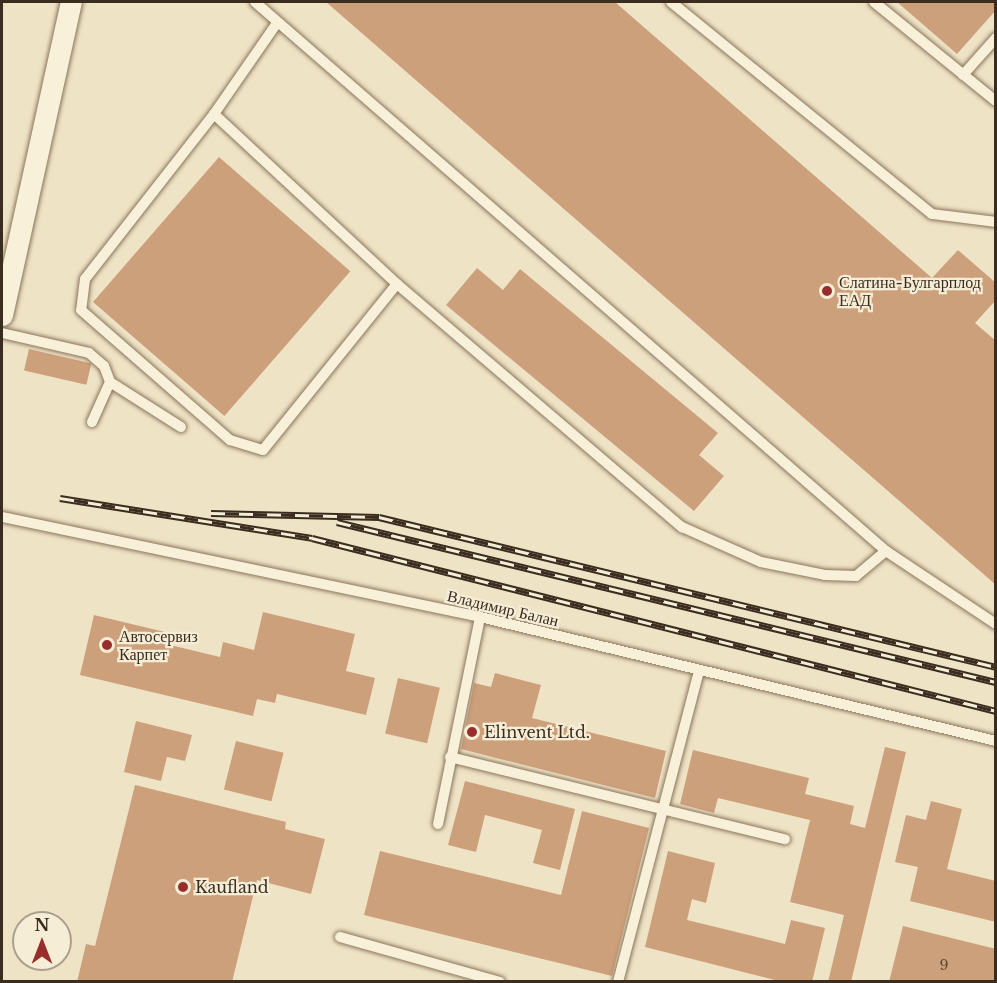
<!DOCTYPE html>
<html>
<head>
<meta charset="utf-8">
<style>
	body { margin:0 }
	#map { position:relative; width:997px; height:983px; overflow:hidden; background:#efe3c6; font-family:"Libre Baskerville",serif }
	div>[style] { position:absolute }
	.building>* { inset:0; background:#cda07c; transform-origin:0 0 }
	.roads { filter:drop-shadow(0 0 2px #8a765c) drop-shadow(0 0 2px #8a765c) }
	.lane>* { height:10px; margin:-5px; padding:0 5px; transform-origin:5px; border-radius:5px; background:#f9f0da }
	.street>* { height:21px; margin:-10.5px; padding:0 10.5px; transform-origin:10.5px; border-radius:10.5px; background:#f9f0da }
	.rail>* { height:7px; margin-top:-3.5px; transform-origin:0; background:repeating-linear-gradient(90deg,#f6edd6 0 14px,#3a2d20 0 28px); box-sizing:border-box; border-block:2px solid #3a2d20 }
	.dots>* { width:16px; height:16px; translate:-50% -50%; box-sizing:border-box; border:3px solid #f6edd6; border-radius:50% }
	span { translate:-50% -50%; white-space:nowrap; text-align:center; line-height:1.15; -webkit-text-stroke:4.5px #f6edd6; paint-order:stroke }
	.number-label { font-size:14px; color:#5f4a37 }
	.number-label span { -webkit-text-stroke-width:0 }
	.poi-label { font-size:16px; color:#3a2d20 }
	.left { translate:0 -50%; text-align:left }
	.street-label { font-size:16px; color:#3a2d20 }
	.frame { position:absolute; inset:0; border:3px solid #3a2d20; pointer-events:none }
	.north { position:absolute; left:12px; top:911px; width:60px; height:60px; box-sizing:border-box; background:#f6edd6; border:2px solid #aba08d; border-radius:50%; rotate:0deg; font-size:16px; font-weight:700; line-height:24px; text-align:center; color:#3a2d20 }
	.north::after { content:''; display:block; margin:auto; width:21px; height:27px; background:#992d2c; clip-path:polygon(50% 0,100% 100%,50% 72%,0 100%) }
</style>
</head>
<body>
<div id="map">
	<div class="building">
		<i style="clip-path:polygon(326px 2px,615px 2px,932px 278px,958px 250px,996px 283px,996px 300px,975px 323px,996px 341px,996px 585px)"></i>
		<i style="clip-path:polygon(897px 2px,996px 2px,996px 10px,957px 54px)"></i>
		<i style="left:219px;top:157px;width:174px;height:192px;rotate:41deg"></i>
		<i style="clip-path:polygon(477px 268px,503px 290px,520px 269px,718px 433px,699px 455px,724px 476px,694px 511px,446px 305px)"></i>
		<i style="left:29px;top:349px;width:64px;height:22px;rotate:13deg"></i>
		<i style="clip-path:polygon(263px 612px,355px 634px,346px 671px,375px 678px,366px 715px,277px 694px,275px 703px,257px 699px,253px 716px,80px 675px,94px 615px,169px 633px,166px 644px,220px 657px,223px 642px,254px 650px)"></i>
		<i style="clip-path:polygon(495px 673px,541px 685px,532px 718px,666px 751px,655px 798px,461px 749px,474px 683px,491px 687px)"></i>
		<i style="left:398px;top:678px;width:43px;height:57px;rotate:13deg"></i>
		<i style="clip-path:polygon(136px 721px,192px 735px,185px 761px,167px 757px,161px 781px,124px 772px)"></i>
		<i style="left:236px;top:741px;width:49px;height:50px;rotate:14deg"></i>
		<i style="clip-path:polygon(885px 747px,906px 752px,851px 982px,828px 982px,844px 915px,790px 902px,810px 820px,718px 798px,714px 813px,680px 804px,693px 750px,809px 778px,805px 794px,854px 806px,850px 824px,865px 828px)"></i>
		<i style="clip-path:polygon(465px 781px,575px 809px,560px 870px,533px 863px,542px 830px,485px 815px,476px 852px,448px 845px)"></i>
		<i style="clip-path:polygon(135px 785px,286px 822px,285px 829px,325px 839px,311px 894px,257px 880px,232px 982px,77px 982px,86px 944px,95px 946px)"></i>
		<i style="clip-path:polygon(931px 801px,962px 809px,947px 869px,996px 881px,996px 922px,910px 901px,918px 867px,895px 862px,906px 815px,926px 820px)"></i>
		<i style="clip-path:polygon(582px 811px,649px 828px,612px 976px,364px 915px,380px 851px,561px 895px)"></i>
		<i style="clip-path:polygon(668px 851px,715px 863px,706px 903px,692px 899px,687px 920px,785px 944px,791px 920px,825px 928px,812px 982px,783px 982px,645px 947px)"></i>
		<i style="clip-path:polygon(903px 926px,996px 949px,996px 982px,889px 982px)"></i>
	</div>
	<div class="roads">
		<div class="lane">
			<i style="left:255px;top:2px;width:836px;rotate:41.02deg"></i>
			<i style="left:886px;top:551px;width:132px;rotate:33.6deg"></i>
			<i style="left:671px;top:2px;width:336px;rotate:39.1deg"></i>
			<i style="left:932px;top:214px;width:64px;rotate:7.1deg"></i>
			<i style="left:874px;top:2px;width:157px;rotate:39.1deg"></i>
			<i style="left:277px;top:23px;width:111px;rotate:124.7deg"></i>
			<i style="left:214px;top:114px;width:250px;rotate:42.9deg"></i>
			<i style="left:397px;top:284px;width:375px;rotate:40.5deg"></i>
			<i style="left:682px;top:527px;width:86px;rotate:23.9deg"></i>
			<i style="left:761px;top:562px;width:65px;rotate:11.5deg"></i>
			<i style="left:825px;top:575px;width:31px;rotate:2deg"></i>
			<i style="left:856px;top:576px;width:39px;rotate:-40deg"></i>
			<i style="left:963px;top:75px;width:50px;rotate:-48.3deg"></i>
			<i style="left:214px;top:114px;width:209px;rotate:128deg"></i>
			<i style="left:85px;top:279px;width:31px;rotate:97deg"></i>
			<i style="left:81px;top:310px;width:198px;rotate:41.1deg"></i>
			<i style="left:230px;top:440px;width:34px;rotate:17deg"></i>
			<i style="left:263px;top:450px;width:213px;rotate:-51.1deg"></i>
			<i style="left:2px;top:333px;width:89px;rotate:12.9deg"></i>
			<i style="left:89px;top:353px;width:20px;rotate:41deg"></i>
			<i style="left:104px;top:366px;width:17px;rotate:69deg"></i>
			<i style="left:110px;top:382px;width:44px;rotate:114.2deg"></i>
			<i style="left:110px;top:382px;width:84px;rotate:32.4deg"></i>
			<i style="left:2px;top:517px;width:488px;rotate:11.8deg"></i>
			<i style="left:480px;top:617px;width:531px;rotate:13.51deg"></i>
			<i style="left:450px;top:757px;width:345px;rotate:13.8deg"></i>
			<i style="left:438px;top:824px;width:211px;rotate:-78.5deg"></i>
			<i style="left:340px;top:937px;width:166px;rotate:15.7deg"></i>
			<i style="left:618px;top:982px;width:322px;rotate:-75.4deg"></i>
		</div>
		<div class="street">
			<i style="left:2px;top:315px;width:321px;rotate:-77.6deg"></i>
		</div>
	</div>
	<div class="rail">
		<i style="left:60px;top:498px;width:255px;rotate:9deg"></i>
		<i style="left:312px;top:538px;width:706px;rotate:14.19deg"></i>
		<i style="left:211px;top:513px;width:168px;rotate:1.4deg"></i>
		<i style="left:379px;top:517px;width:635px;rotate:13.66deg"></i>
		<i style="left:337px;top:522px;width:678px;rotate:13.65deg"></i>
	</div>
	<div class="dots">
		<i style="left:827px;top:291px;background:#992d2c"></i>
		<i style="left:107px;top:645px;background:#992d2c"></i>
		<i style="left:472px;top:732px;background:#992d2c"></i>
		<i style="left:183px;top:887px;background:#992d2c"></i>
	</div>
	<div class="number-label">
		<span style="left:944px;top:965px">9</span>
	</div>
	<div class="poi-label">
		<span class="left" style="left:839px;top:291px">Слатина-Булгарплод<br>ЕАД</span>
		<span class="left" style="left:119px;top:645px">Автосервиз<br>Карпет</span>
		<span class="left" style="left:484px;top:732px">Elinvent Ltd.</span>
		<span class="left" style="left:195px;top:887px">Kaufland</span>
	</div>
	<div class="street-label">
		<span style="left:503px;top:608px;rotate:13deg">Владимир Балан</span>
	</div>
	<div class="frame"></div>
	<div class="north">N</div>
</div>
</body>
</html>
